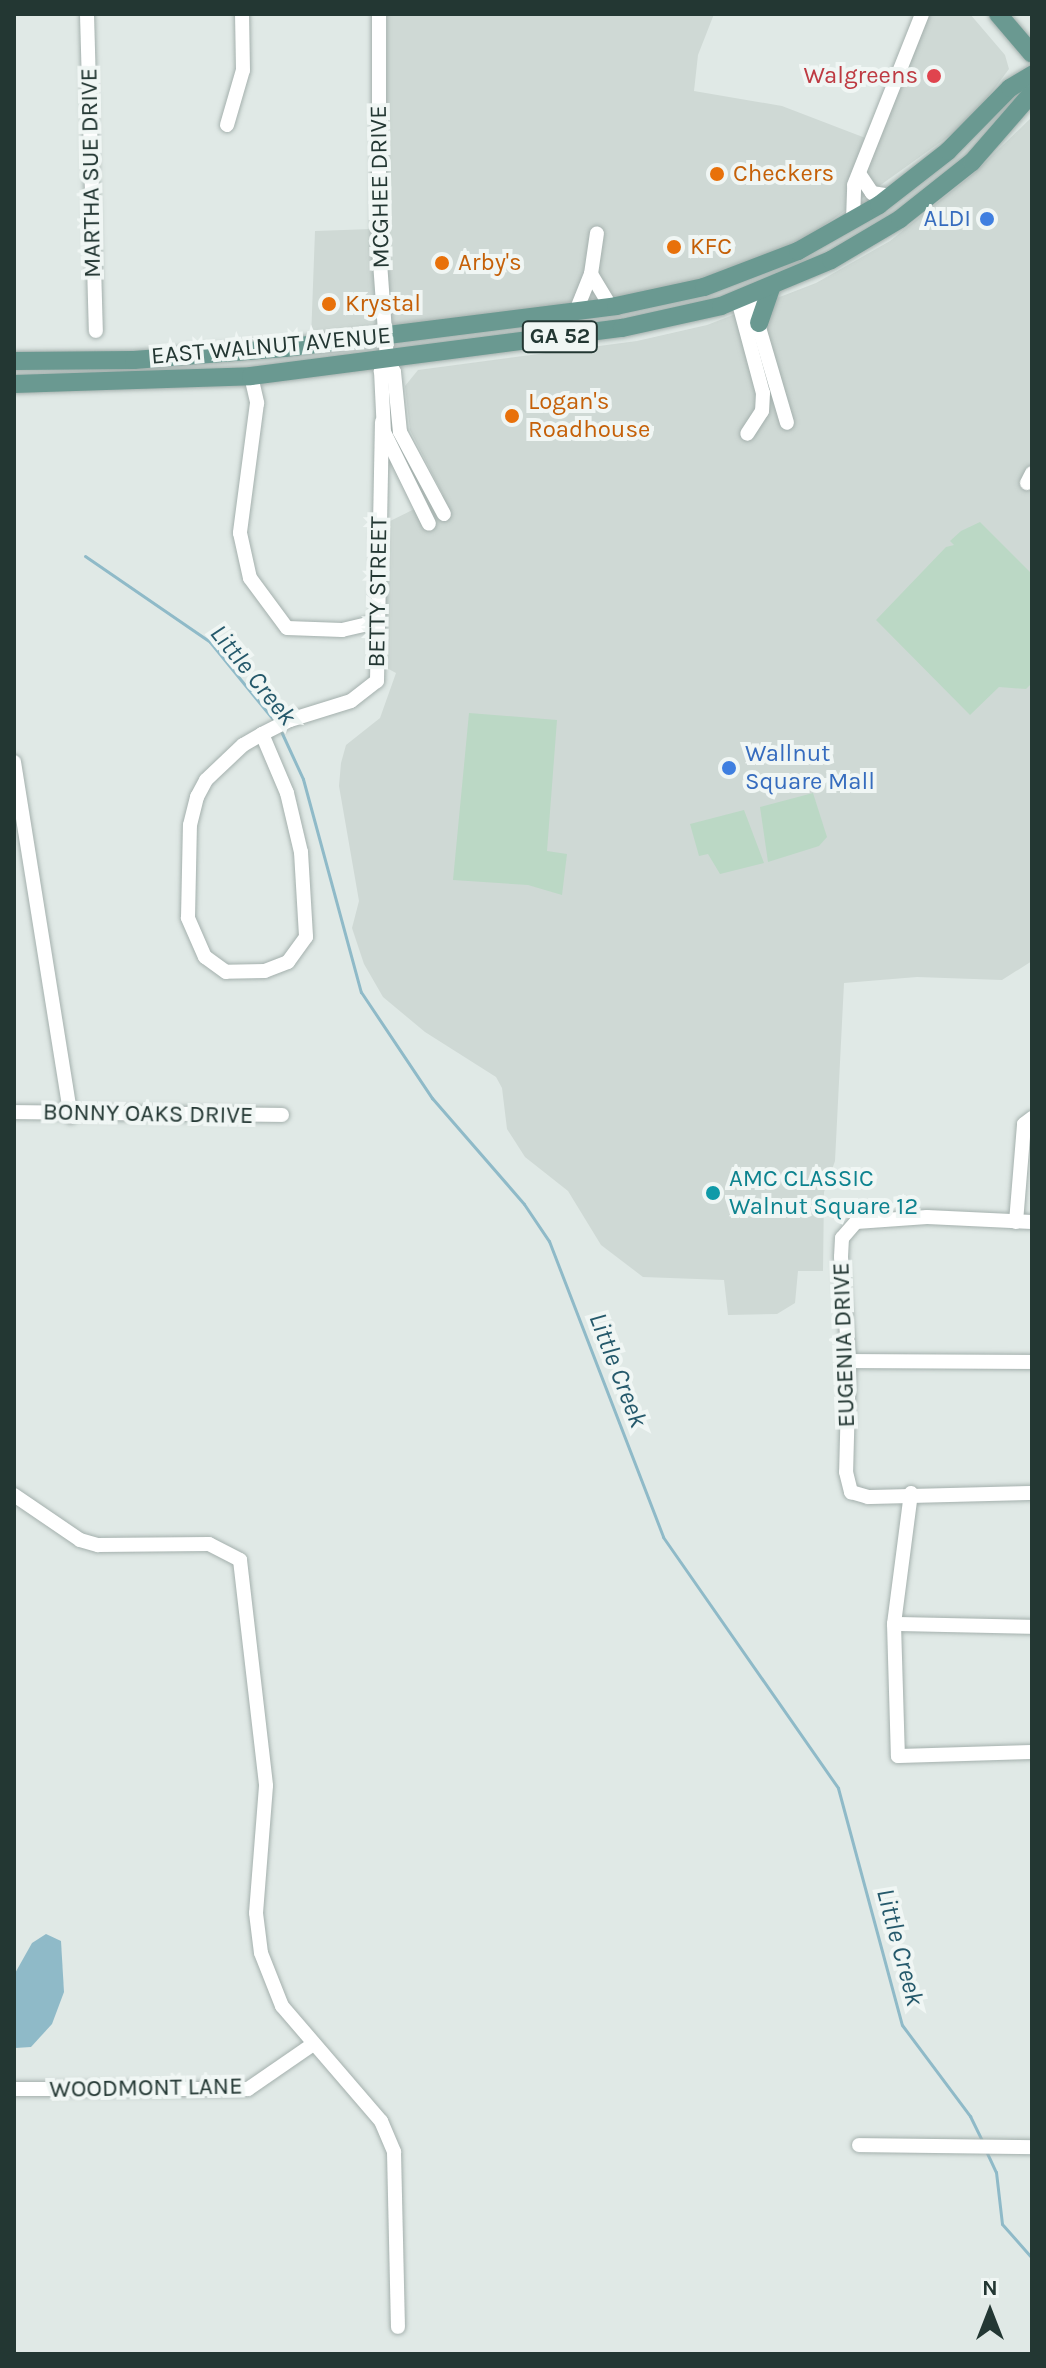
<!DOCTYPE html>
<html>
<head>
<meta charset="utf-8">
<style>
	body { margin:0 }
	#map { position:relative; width:1046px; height:2368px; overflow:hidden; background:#e0e9e6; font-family:Karla,sans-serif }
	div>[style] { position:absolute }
	.built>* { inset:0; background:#cfd9d5 }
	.green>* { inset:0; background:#bbd8c5 }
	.water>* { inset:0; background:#8fbac8 }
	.stream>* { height:3px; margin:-1.5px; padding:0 1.5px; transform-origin:1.5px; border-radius:1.5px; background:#8fbac8 }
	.roads { filter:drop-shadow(0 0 2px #a4b0ad) drop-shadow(0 0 2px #a4b0ad) }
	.minor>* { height:14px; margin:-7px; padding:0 7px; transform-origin:7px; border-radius:7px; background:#fff }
	.major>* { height:18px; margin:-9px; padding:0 9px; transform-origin:9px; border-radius:9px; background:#6a9991 }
	.dots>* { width:22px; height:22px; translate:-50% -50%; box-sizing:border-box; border:4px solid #f0f6f4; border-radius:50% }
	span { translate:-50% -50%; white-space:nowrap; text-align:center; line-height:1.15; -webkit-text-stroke:8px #f0f6f4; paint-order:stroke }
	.shield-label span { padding:2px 6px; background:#f0f6f4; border:2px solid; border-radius:6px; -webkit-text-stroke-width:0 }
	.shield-label { font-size:22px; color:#233733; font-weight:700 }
	.health-label { font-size:24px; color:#be3a42 }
	.right { translate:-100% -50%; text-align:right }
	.street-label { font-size:24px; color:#233733 }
	.food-label { font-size:24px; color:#c56008 }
	.left { translate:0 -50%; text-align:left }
	.shop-label { font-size:24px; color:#366cbe }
	.culture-label { font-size:24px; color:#0d838f }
	.water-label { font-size:26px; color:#25596b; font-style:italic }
	.frame { position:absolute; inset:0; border:16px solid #233733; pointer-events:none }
	.north { position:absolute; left:950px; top:2272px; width:80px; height:80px; -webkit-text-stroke:6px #f0f6f4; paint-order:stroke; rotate:0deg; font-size:22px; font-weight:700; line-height:32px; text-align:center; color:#233733 }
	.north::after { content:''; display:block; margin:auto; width:28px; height:36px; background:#233733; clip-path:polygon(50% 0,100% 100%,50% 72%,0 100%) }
</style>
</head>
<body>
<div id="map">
	<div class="built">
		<i style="clip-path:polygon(387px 14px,714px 14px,698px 55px,694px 91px,782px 106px,868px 139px,916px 14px,970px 14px,1005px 55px,1009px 69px,970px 121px,801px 242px,712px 277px,626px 296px,311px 339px,315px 231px,372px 229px,385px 217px)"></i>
		<i style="clip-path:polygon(1032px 117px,1032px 961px,1002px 980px,917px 977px,844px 983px,835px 1161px,824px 1192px,823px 1271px,798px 1271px,795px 1303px,777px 1314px,728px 1315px,724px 1280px,643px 1277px,601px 1245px,568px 1191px,525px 1157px,507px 1129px,502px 1088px,496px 1077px,425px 1032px,383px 997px,364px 964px,352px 928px,359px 901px,339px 786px,341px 763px,346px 745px,380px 718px,396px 673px,383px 666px,384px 524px,443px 495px,410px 430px,405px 386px,418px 370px,637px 341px,707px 325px,816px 283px,890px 241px,974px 173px)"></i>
	</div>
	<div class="green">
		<i style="clip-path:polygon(980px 522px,1032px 574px,1032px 683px,1026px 689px,999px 687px,970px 715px,876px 620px,946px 547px,954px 545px,950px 541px,961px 531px)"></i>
		<i style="clip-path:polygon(469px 713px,557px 720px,547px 851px,567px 854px,562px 895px,528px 885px,453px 880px)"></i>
		<i style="clip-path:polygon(813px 793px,827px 837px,819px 846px,768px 862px,760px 807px)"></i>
		<i style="clip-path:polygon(744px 810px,764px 863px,720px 874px,708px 854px,699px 856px,690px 824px)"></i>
	</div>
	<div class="water">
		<i style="clip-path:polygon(46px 1934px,61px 1941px,64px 1992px,52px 2024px,31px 2047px,15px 2048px,14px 1975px,32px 1943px)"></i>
	</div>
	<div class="stream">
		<i style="left:85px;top:556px;width:152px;rotate:34.5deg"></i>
		<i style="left:210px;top:642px;width:104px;rotate:50.8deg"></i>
		<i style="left:280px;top:729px;width:55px;rotate:65.3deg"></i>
		<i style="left:303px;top:779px;width:221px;rotate:74.8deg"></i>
		<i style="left:361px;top:992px;width:128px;rotate:56.2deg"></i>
		<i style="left:432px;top:1098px;width:140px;rotate:49deg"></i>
		<i style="left:524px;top:1204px;width:45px;rotate:56deg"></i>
		<i style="left:549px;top:1241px;width:317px;rotate:68.9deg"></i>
		<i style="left:663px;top:1537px;width:306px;rotate:55.1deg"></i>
		<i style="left:838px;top:1788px;width:245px;rotate:74.9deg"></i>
		<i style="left:902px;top:2025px;width:114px;rotate:53.2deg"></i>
		<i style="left:970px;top:2116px;width:30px;rotate:64deg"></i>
		<i style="left:987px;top:2153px;width:21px;rotate:65deg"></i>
		<i style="left:996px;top:2172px;width:52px;rotate:83.4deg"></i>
		<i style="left:1002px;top:2224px;width:45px;rotate:48.6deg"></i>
	</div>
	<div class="roads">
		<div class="minor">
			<i style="left:87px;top:14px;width:317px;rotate:88.4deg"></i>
			<i style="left:379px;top:14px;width:234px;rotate:90deg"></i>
			<i style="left:379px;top:248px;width:112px;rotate:85.9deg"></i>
			<i style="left:387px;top:360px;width:14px;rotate:60deg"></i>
			<i style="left:394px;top:372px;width:60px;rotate:84.3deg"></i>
			<i style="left:400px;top:432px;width:93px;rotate:61.8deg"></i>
			<i style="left:227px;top:125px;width:57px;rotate:-73.8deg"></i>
			<i style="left:243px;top:70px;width:56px;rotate:-91deg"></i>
			<i style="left:860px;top:175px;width:22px;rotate:56deg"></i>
			<i style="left:872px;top:193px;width:19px;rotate:9deg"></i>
			<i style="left:853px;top:220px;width:35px;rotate:-88deg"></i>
			<i style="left:854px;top:185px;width:184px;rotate:-68.3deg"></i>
			<i style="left:591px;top:274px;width:39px;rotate:59deg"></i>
			<i style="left:750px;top:297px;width:131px;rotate:73.6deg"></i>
			<i style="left:738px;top:300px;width:96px;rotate:75deg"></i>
			<i style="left:763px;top:393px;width:18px;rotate:93deg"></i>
			<i style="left:762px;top:411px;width:27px;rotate:123deg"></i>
			<i style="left:576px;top:311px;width:40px;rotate:-68deg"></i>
			<i style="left:591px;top:274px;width:41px;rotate:-81.7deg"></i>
			<i style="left:387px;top:360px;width:13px;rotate:119deg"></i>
			<i style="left:381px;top:371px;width:61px;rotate:87.2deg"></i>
			<i style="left:384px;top:432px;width:102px;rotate:63.9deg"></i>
			<i style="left:251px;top:376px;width:28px;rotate:77deg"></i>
			<i style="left:257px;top:403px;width:131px;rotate:97.5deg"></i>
			<i style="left:240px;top:533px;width:46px;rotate:77.5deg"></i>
			<i style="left:250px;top:578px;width:62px;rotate:53.5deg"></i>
			<i style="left:287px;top:628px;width:55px;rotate:2.1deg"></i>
			<i style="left:342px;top:630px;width:37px;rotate:-13deg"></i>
			<i style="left:1027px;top:483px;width:11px;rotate:-63deg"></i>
			<i style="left:262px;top:734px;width:64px;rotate:67deg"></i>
			<i style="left:287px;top:793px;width:61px;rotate:76.7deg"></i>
			<i style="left:301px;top:852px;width:85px;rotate:86.6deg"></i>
			<i style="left:306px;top:937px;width:31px;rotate:126deg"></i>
			<i style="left:288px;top:962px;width:25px;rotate:159deg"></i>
			<i style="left:265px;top:971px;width:39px;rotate:179deg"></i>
			<i style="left:226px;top:972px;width:26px;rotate:-144deg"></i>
			<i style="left:205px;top:957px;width:43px;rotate:-113.6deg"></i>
			<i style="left:188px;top:918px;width:93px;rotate:-88.8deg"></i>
			<i style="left:190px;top:825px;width:29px;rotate:-76deg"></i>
			<i style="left:197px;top:797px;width:19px;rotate:-62deg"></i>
			<i style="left:206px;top:780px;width:51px;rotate:-43.4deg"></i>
			<i style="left:243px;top:745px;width:22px;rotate:-30deg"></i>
			<i style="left:262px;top:734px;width:31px;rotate:-27deg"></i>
			<i style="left:290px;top:720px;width:64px;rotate:-17.3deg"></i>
			<i style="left:351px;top:701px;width:33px;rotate:-38deg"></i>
			<i style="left:377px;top:681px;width:259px;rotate:-88.9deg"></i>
			<i style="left:14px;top:762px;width:359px;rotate:80.9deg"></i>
			<i style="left:14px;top:1112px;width:268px;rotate:0.6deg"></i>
			<i style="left:1016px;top:1222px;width:98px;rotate:-85.3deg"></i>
			<i style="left:1024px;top:1124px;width:10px;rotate:-37deg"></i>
			<i style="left:1032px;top:1222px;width:105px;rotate:-177.3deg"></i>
			<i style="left:927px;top:1217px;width:71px;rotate:176deg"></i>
			<i style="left:856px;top:1222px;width:21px;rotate:131deg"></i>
			<i style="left:842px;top:1238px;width:19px;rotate:93deg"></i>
			<i style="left:841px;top:1257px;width:104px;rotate:85.6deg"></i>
			<i style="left:849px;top:1361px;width:111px;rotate:91.5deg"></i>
			<i style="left:846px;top:1472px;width:21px;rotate:76deg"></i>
			<i style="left:851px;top:1492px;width:18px;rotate:16deg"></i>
			<i style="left:868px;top:1497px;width:164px;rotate:-1.4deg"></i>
			<i style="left:849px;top:1361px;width:183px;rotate:0.3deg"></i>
			<i style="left:911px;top:1493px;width:132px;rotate:97.4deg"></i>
			<i style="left:894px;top:1624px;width:132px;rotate:88.3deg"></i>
			<i style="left:898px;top:1756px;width:134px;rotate:-1.7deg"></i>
			<i style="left:14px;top:1495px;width:80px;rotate:34.3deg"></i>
			<i style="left:80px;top:1540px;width:19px;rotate:16deg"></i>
			<i style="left:98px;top:1545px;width:111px;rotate:-0.5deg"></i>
			<i style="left:209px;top:1544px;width:35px;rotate:27deg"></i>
			<i style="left:240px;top:1560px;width:227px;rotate:83.4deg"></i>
			<i style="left:266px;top:1786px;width:127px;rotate:94.5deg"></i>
			<i style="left:256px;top:1913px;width:40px;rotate:82.9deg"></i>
			<i style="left:261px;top:1953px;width:57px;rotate:68.4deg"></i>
			<i style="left:282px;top:2006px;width:152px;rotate:49.3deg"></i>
			<i style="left:381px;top:2121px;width:34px;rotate:67deg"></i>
			<i style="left:394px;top:2152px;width:175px;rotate:88.7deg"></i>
			<i style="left:894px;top:1624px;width:138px;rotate:1.2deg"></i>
			<i style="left:14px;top:2089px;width:234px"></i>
			<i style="left:248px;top:2089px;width:78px;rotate:-34.5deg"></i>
			<i style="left:859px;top:2145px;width:173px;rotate:0.7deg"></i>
		</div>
		<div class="major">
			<i style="left:998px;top:14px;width:52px;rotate:49.6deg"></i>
			<i style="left:759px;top:323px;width:37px;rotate:-71deg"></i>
			<i style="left:14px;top:361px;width:120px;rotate:-0.5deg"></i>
			<i style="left:134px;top:360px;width:151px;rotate:-4.5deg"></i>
			<i style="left:285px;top:348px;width:334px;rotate:-7.2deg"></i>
			<i style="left:616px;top:306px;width:90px;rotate:-12.2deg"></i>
			<i style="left:704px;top:287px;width:101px;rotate:-21deg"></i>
			<i style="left:798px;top:251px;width:93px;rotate:-29.6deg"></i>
			<i style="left:879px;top:205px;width:88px;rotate:-38deg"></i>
			<i style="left:948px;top:151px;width:88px;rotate:-45.5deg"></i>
			<i style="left:1010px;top:88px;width:26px;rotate:-31deg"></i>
			<i style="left:14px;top:384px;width:237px;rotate:-1.9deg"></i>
			<i style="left:251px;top:376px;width:374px;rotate:-7.4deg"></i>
			<i style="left:622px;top:328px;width:101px;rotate:-12.5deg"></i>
			<i style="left:721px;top:306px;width:119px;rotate:-22.7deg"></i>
			<i style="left:831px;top:260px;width:80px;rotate:-30.7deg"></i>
			<i style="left:900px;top:219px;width:92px;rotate:-38.4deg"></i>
			<i style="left:972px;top:162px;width:91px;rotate:-49deg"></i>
		</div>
	</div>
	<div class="dots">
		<i style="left:934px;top:76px;background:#e0444e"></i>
		<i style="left:717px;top:174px;background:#e8710a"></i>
		<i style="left:987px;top:219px;background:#3f7fe0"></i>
		<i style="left:674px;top:247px;background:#e8710a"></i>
		<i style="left:442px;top:263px;background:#e8710a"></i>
		<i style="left:329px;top:304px;background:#e8710a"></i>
		<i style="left:512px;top:416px;background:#e8710a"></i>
		<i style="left:729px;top:768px;background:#3f7fe0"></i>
		<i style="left:713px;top:1193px;background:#0f9aa8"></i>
	</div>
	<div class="shield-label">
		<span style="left:560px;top:337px">GA 52</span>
	</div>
	<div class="health-label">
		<span class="right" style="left:918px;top:76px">Walgreens</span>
	</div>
	<div class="street-label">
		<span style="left:91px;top:173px;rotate:-91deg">MARTHA SUE DRIVE</span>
		<span style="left:380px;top:187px;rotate:-91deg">MCGHEE DRIVE</span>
		<span style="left:271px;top:346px;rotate:-5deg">EAST WALNUT AVENUE</span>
		<span style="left:378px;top:592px;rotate:-89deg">BETTY STREET</span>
		<span style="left:148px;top:1114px;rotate:1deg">BONNY OAKS DRIVE</span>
		<span style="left:844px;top:1345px;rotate:-92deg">EUGENIA DRIVE</span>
		<span style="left:146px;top:2088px;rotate:-1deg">WOODMONT LANE</span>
	</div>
	<div class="food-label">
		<span class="left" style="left:733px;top:174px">Checkers</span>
		<span class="left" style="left:690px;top:247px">KFC</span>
		<span class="left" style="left:458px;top:263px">Arby's</span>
		<span class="left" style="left:345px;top:304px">Krystal</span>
		<span class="left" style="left:528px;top:416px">Logan's<br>Roadhouse</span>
	</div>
	<div class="shop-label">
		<span class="right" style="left:971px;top:219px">ALDI</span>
		<span class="left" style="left:745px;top:768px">Wallnut<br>Square Mall</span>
	</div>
	<div class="culture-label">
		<span class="left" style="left:729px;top:1193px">AMC CLASSIC<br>Walnut Square 12</span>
	</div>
	<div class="water-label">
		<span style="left:253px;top:675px;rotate:51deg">Little Creek</span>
		<span style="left:618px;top:1370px;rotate:69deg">Little Creek</span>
		<span style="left:900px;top:1947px;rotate:75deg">Little Creek</span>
	</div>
	<div class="frame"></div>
	<div class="north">N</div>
</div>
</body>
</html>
